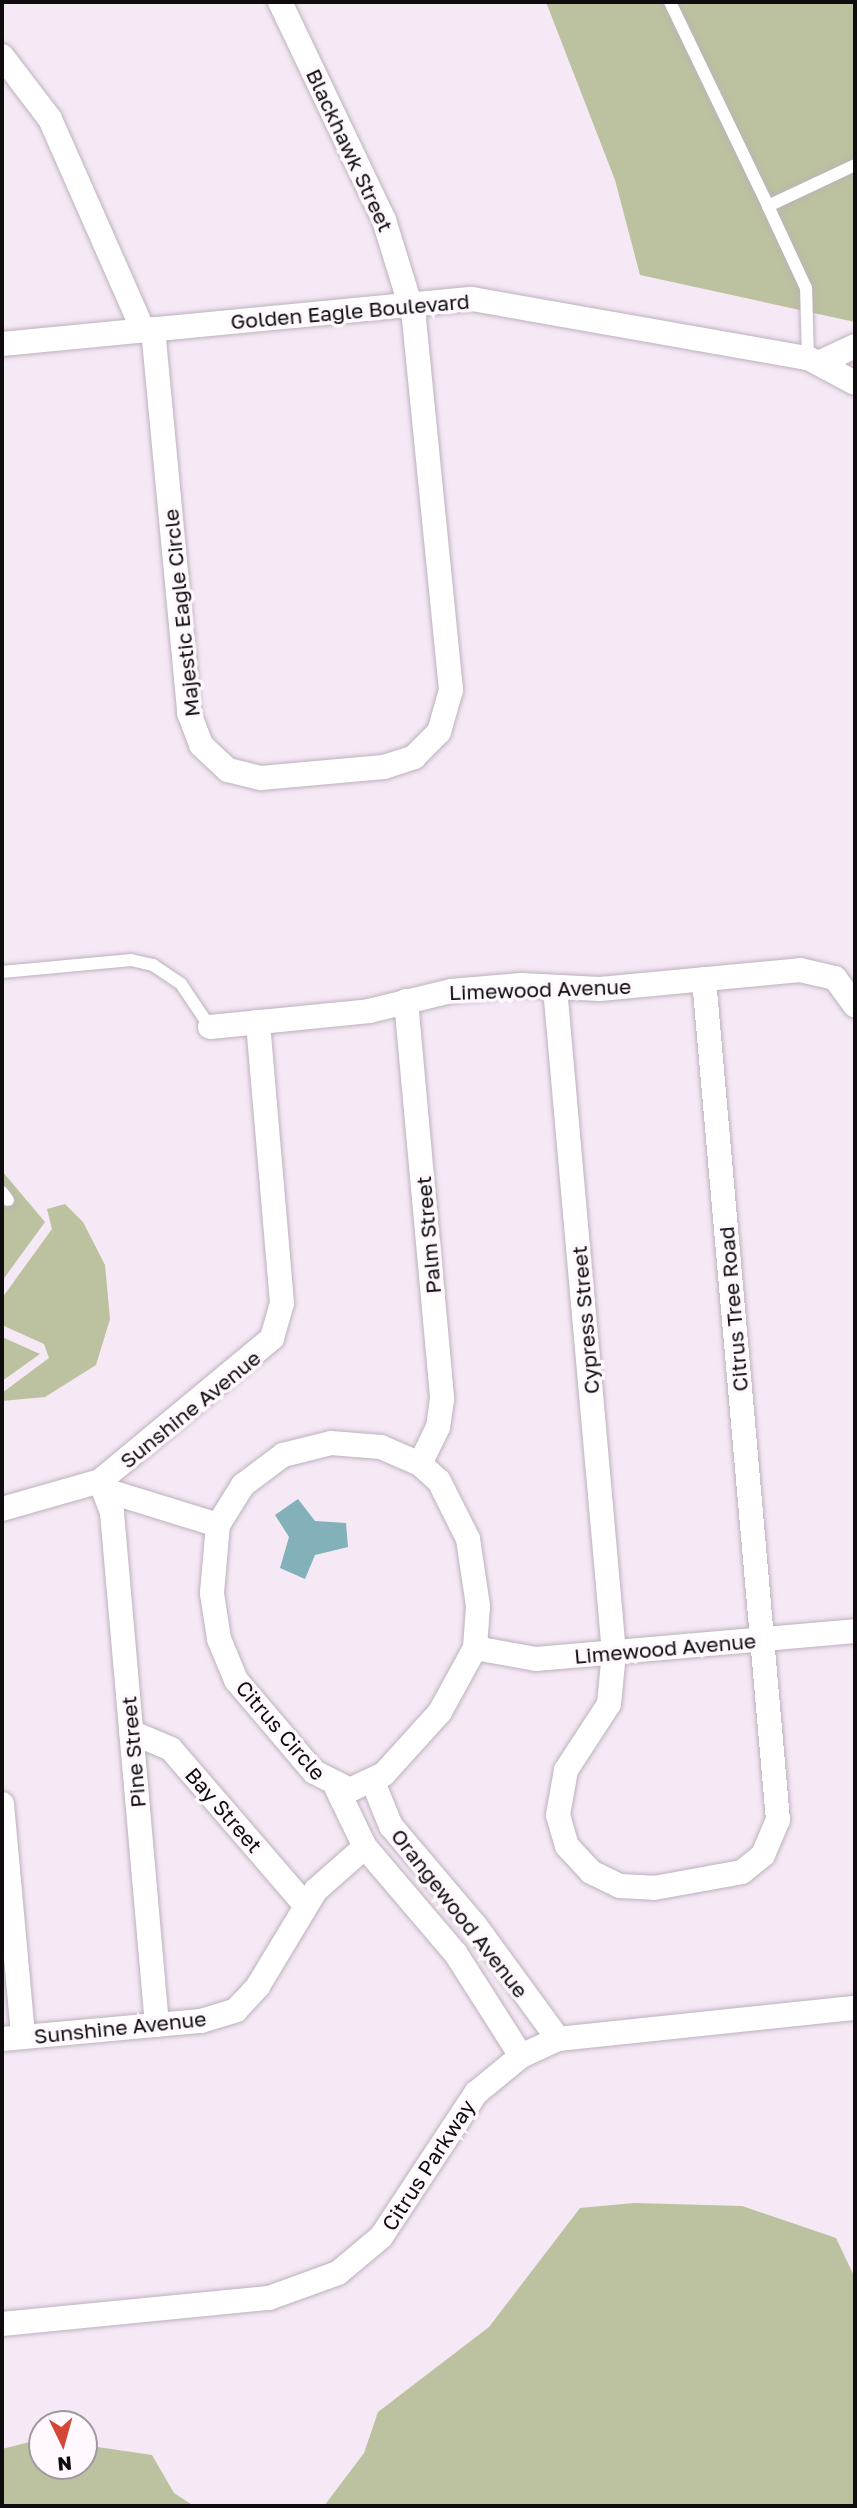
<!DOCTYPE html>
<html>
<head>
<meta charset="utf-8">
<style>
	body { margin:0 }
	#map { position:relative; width:857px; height:2508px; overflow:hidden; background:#f4e9f5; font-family:"Golos Text",sans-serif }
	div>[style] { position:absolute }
	.green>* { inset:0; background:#bcc19f }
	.water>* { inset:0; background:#83b1ba }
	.roads { filter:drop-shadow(0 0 2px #bcb1bc) drop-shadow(0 0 2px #bcb1bc) }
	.lane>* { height:12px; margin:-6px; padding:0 6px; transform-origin:6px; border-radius:6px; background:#fff }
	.street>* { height:24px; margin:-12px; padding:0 12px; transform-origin:12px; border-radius:12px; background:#fff }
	span { translate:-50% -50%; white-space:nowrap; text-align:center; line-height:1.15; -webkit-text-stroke:7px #fff8ff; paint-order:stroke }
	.street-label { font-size:21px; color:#0f0b0f }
	.frame { position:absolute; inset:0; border:4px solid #0f0b0f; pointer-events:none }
	.north { position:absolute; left:28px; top:2410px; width:70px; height:70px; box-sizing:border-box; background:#fff8ff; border:2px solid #9f999f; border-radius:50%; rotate:175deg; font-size:19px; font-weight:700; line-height:28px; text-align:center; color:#0f0b0f }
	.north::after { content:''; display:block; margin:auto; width:24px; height:32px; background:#d44736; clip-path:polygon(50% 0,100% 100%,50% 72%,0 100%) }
</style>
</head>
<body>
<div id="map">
	<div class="green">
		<i style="clip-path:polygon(546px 2px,855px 2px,855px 322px,640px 275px,615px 180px)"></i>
		<i style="clip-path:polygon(2px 1171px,45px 1222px,2px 1281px)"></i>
		<i style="clip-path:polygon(65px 1204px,83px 1222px,105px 1265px,110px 1319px,96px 1365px,45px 1397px,2px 1401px,2px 1393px,49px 1358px,44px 1344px,2px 1325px,2px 1298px,52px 1229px,47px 1209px)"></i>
		<i style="clip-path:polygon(2px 1337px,40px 1354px,2px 1381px)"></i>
		<i style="clip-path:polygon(634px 2203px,742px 2206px,836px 2238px,855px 2278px,855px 2506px,324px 2506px,364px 2453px,378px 2412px,489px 2327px,580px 2208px)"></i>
		<i style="clip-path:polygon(42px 2439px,42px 2466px,84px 2466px,84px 2445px,152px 2455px,174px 2493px,194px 2506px,2px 2506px,2px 2449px)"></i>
	</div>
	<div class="water">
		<i style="clip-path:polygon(298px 1499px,315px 1521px,346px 1523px,348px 1547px,315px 1555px,305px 1579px,280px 1568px,289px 1537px,275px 1515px)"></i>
	</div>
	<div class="roads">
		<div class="lane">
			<i style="left:670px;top:2px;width:226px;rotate:64.3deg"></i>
			<i style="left:808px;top:358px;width:70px;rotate:-91.6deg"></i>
			<i style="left:806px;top:288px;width:90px;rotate:-114.9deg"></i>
			<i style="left:768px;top:206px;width:96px;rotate:-25.2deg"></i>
			<i style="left:2px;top:972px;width:130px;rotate:-5.3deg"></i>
			<i style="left:131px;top:960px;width:23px;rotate:13deg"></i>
			<i style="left:153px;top:965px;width:34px;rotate:34deg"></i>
			<i style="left:181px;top:984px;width:52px;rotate:56deg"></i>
			<i style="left:2px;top:1192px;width:10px;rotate:53deg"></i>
		</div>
		<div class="street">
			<i style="left:2px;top:56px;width:79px;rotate:52.7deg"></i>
			<i style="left:50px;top:119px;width:231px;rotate:66.2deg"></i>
			<i style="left:153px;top:329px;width:386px;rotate:84.6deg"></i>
			<i style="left:189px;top:713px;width:34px;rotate:69deg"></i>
			<i style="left:201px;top:745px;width:37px;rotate:43deg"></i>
			<i style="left:228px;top:770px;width:34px;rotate:14deg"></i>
			<i style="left:261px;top:778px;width:123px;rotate:-5.1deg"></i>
			<i style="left:384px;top:767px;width:32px;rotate:-18deg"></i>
			<i style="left:414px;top:757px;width:35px;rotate:-45deg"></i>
			<i style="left:439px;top:732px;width:44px;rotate:-74.1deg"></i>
			<i style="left:451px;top:690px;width:375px;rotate:-95.7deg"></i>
			<i style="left:414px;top:317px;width:102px;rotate:-107.2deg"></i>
			<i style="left:384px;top:220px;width:242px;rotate:-115.5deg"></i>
			<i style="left:2px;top:344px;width:472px;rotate:-5.5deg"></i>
			<i style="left:472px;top:299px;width:341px;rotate:10deg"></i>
			<i style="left:808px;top:358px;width:53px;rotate:28deg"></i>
			<i style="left:821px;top:362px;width:38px;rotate:-25deg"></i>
			<i style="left:555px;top:988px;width:668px;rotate:84.93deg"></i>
			<i style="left:614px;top:1653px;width:51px;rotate:95.6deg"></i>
			<i style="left:609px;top:1704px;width:79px;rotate:123.1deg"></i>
			<i style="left:566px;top:1770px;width:46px;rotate:100.1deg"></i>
			<i style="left:558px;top:1815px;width:32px;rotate:74deg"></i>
			<i style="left:567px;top:1846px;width:35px;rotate:47deg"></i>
			<i style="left:591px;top:1872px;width:32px;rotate:26deg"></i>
			<i style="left:620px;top:1886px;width:34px;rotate:3deg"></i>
			<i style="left:654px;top:1888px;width:89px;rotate:-10.3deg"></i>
			<i style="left:742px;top:1872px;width:27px;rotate:-39deg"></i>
			<i style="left:763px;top:1855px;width:38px;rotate:-67deg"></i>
			<i style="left:778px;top:1820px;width:844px;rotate:-95.03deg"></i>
			<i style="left:406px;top:1001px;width:400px;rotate:84.8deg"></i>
			<i style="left:442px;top:1399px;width:28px;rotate:98deg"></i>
			<i style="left:438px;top:1427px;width:41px;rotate:115.9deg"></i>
			<i style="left:210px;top:1027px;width:160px;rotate:-5.7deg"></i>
			<i style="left:369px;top:1011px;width:84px;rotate:-13.7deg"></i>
			<i style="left:451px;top:991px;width:70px;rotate:-4.9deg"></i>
			<i style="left:521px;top:985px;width:79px;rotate:2.9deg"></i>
			<i style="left:600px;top:989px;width:201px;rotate:-5.4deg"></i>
			<i style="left:800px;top:970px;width:36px;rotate:13deg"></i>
			<i style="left:835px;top:978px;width:34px;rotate:54deg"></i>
			<i style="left:331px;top:1443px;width:50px;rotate:4.6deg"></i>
			<i style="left:381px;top:1447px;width:43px;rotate:23.6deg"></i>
			<i style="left:420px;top:1464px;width:25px;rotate:42deg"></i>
			<i style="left:439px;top:1481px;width:65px;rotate:63.4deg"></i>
			<i style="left:468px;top:1539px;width:68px;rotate:81.5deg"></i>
			<i style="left:478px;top:1606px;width:42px;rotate:94.1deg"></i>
			<i style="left:475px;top:1648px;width:73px;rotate:118.7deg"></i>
			<i style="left:440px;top:1712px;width:84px;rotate:132.1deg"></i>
			<i style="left:384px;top:1774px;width:38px;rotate:155deg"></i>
			<i style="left:350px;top:1790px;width:40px;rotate:-153.4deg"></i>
			<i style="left:314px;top:1772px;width:121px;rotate:-130.3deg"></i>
			<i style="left:236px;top:1680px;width:44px;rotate:-112.5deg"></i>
			<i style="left:219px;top:1639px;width:47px;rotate:-98.7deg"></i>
			<i style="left:212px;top:1593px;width:68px;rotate:-85deg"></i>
			<i style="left:218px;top:1525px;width:47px;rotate:-58deg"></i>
			<i style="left:243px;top:1485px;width:50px;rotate:-36.9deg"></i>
			<i style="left:283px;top:1455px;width:49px;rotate:-14deg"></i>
			<i style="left:100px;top:1481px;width:34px;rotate:69deg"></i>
			<i style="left:112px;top:1513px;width:514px;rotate:84.98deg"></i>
			<i style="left:108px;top:1491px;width:115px;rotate:17.2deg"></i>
			<i style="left:2px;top:1509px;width:102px;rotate:-15.9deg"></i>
			<i style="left:100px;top:1481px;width:224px;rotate:-39.7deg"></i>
			<i style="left:272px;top:1338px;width:36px;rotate:-74deg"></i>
			<i style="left:282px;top:1303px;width:282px;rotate:-94.9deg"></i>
			<i style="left:475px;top:1648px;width:62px;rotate:10.2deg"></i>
			<i style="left:536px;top:1659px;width:320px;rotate:-5deg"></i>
			<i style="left:131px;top:1732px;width:43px;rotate:23deg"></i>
			<i style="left:171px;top:1749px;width:206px;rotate:49.3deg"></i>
			<i style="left:373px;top:1782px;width:48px;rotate:67.8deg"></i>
			<i style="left:391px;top:1826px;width:130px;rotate:49.7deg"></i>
			<i style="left:475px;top:1925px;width:141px;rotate:53.9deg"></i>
			<i style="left:337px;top:1789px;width:64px;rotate:64.2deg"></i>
			<i style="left:365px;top:1847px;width:140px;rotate:49.6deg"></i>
			<i style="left:456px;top:1954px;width:121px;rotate:57.5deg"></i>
			<i style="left:2px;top:1804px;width:234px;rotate:84.8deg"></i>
			<i style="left:2px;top:2039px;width:200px;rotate:-5.2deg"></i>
			<i style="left:201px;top:2021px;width:37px;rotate:-17deg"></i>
			<i style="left:236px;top:2010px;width:33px;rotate:-47deg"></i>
			<i style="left:258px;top:1986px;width:112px;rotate:-58.9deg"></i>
			<i style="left:316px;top:1890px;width:65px;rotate:-41.3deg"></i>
			<i style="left:2px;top:2324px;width:268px;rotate:-5.6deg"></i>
			<i style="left:269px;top:2298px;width:73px;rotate:-19.9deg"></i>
			<i style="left:338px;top:2273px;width:56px;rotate:-39.9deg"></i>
			<i style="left:381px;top:2237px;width:173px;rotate:-56.6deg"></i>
			<i style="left:476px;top:2093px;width:58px;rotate:-39.4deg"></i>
			<i style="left:521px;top:2056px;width:41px;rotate:-24.7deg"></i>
			<i style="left:558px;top:2039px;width:299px;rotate:-6deg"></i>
		</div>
	</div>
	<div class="street-label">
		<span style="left:350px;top:150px;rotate:65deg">Blackhawk Street</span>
		<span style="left:350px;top:311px;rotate:-5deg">Golden Eagle Boulevard</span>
		<span style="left:181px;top:613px;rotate:-96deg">Majestic Eagle Circle</span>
		<span style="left:540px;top:989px;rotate:-2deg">Limewood Avenue</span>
		<span style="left:428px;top:1235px;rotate:-95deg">Palm Street</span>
		<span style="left:733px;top:1309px;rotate:-95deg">Citrus Tree Road</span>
		<span style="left:585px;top:1320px;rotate:-95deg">Cypress Street</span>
		<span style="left:190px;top:1409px;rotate:-39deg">Sunshine Avenue</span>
		<span style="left:665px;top:1648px;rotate:-5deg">Limewood Avenue</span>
		<span style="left:281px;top:1730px;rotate:49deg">Citrus Circle</span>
		<span style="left:133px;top:1752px;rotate:-95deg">Pine Street</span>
		<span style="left:224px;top:1810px;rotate:49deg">Bay Street</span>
		<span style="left:460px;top:1913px;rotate:52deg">Orangewood Avenue</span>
		<span style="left:120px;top:2027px;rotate:-6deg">Sunshine Avenue</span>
		<span style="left:428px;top:2165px;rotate:-57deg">Citrus Parkway</span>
	</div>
	<div class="frame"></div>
	<div class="north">N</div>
</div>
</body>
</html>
